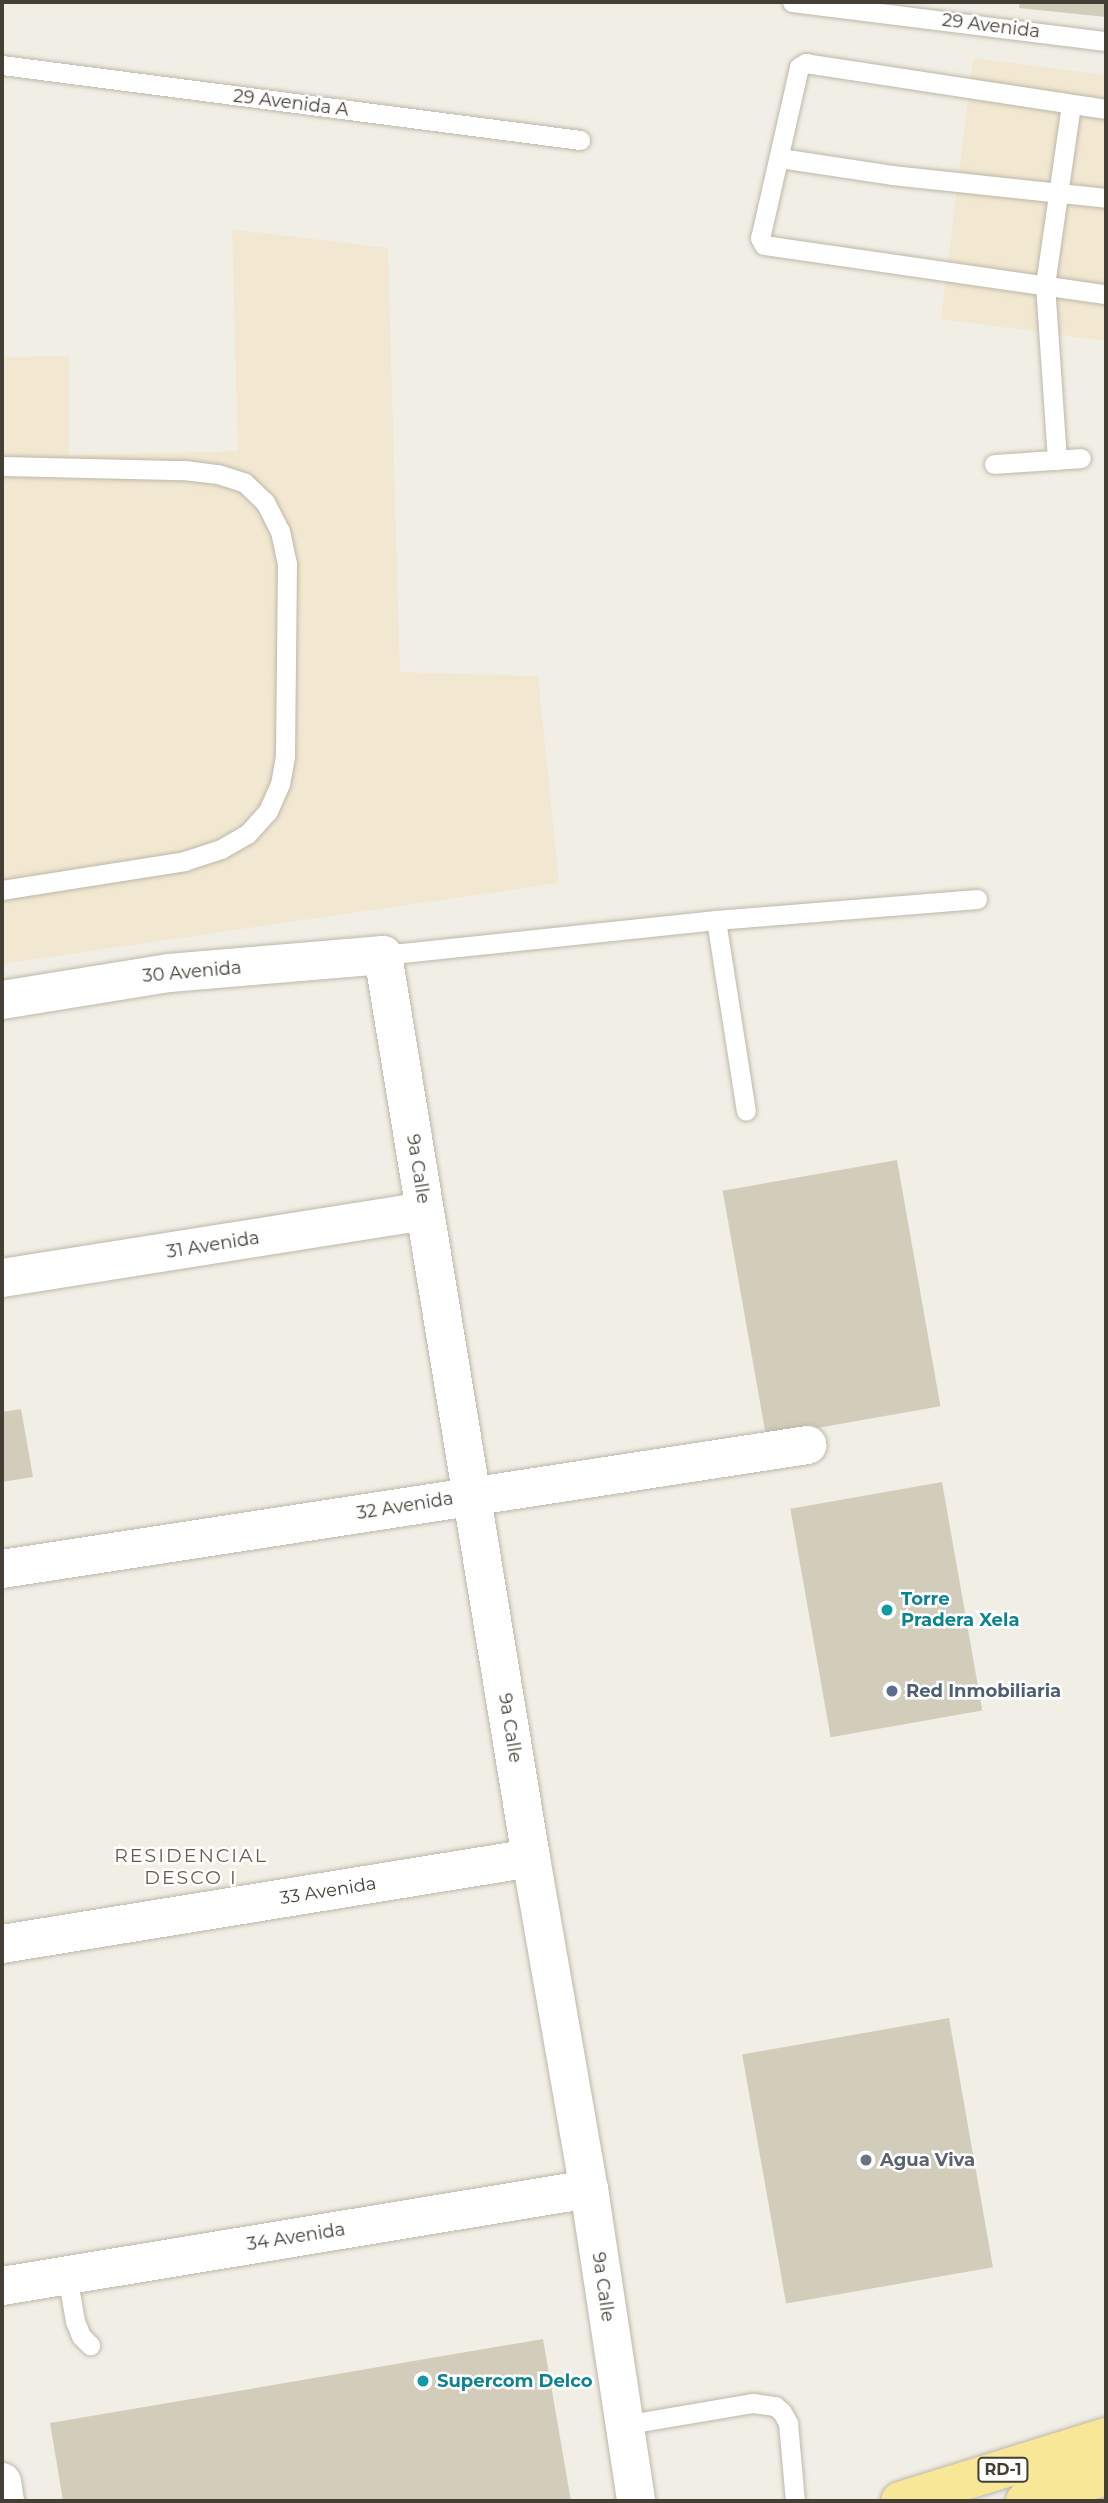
<!DOCTYPE html>
<html>
<head>
<meta charset="utf-8">
<style>
	body { margin:0 }
	#map { position:relative; width:1108px; height:2503px; overflow:hidden; background:#f1efe5; font-family:Montserrat,sans-serif }
	div>[style] { position:absolute }
	.commercial>* { inset:0; background:#f2e8d1 }
	.building>* { inset:0; background:#d2ccbb; transform-origin:0 0 }
	.roads { filter:drop-shadow(0 0 2px #bcb7a8) drop-shadow(0 0 2px #bcb7a8) }
	.service>* { height:19px; margin:-9.5px; padding:0 9.5px; transform-origin:9.5px; border-radius:9.5px; background:#fff }
	.minor>* { height:38px; margin:-19px; padding:0 19px; transform-origin:19px; border-radius:19px; background:#fff }
	.primary>* { height:38px; margin:-19px; padding:0 19px; transform-origin:19px; border-radius:19px; background:#f7e797 }
	.dots>* { width:19px; height:19px; translate:-50% -50%; box-sizing:border-box; border:4px solid #fff; border-radius:50% }
	span { translate:-50% -50%; white-space:nowrap; text-align:center; line-height:1.15; -webkit-text-stroke:5px #fff; paint-order:stroke }
	.shield-label span { padding:2px 5px; background:#fff; border:2px solid; border-radius:5px; -webkit-text-stroke-width:0 }
	.shield-label { font-size:16px; color:#433f35; font-weight:700 }
	.street-label { font-size:18px; color:#433f35 }
	.culture-label { font-size:18px; color:#0d838f; font-weight:700 }
	.left { translate:0 -50%; text-align:left }
	.service-label { font-size:18px; color:#4e5e75; font-weight:700 }
	.worship-label { font-size:18px; color:#5b616d; font-weight:700 }
	.neighbourhood-label { font-size:19px; color:#655e4d; letter-spacing:2px }
	.frame { position:absolute; inset:0; border:4px solid #433f35; pointer-events:none }
</style>
</head>
<body>
<div id="map">
	<div class="commercial">
		<i style="clip-path:polygon(973px 58px,1106px 75px,1106px 341px,941px 319px)"></i>
		<i style="clip-path:polygon(232px 229px,388px 248px,400px 672px,538px 676px,559px 883px,2px 964px,2px 357px,69px 356px,69px 455px,238px 451px)"></i>
	</div>
	<div class="building">
		<i style="clip-path:polygon(1020px 2px,1106px 2px,1106px 17px,1019px 8px)"></i>
		<i style="left:897px;top:1160px;width:250px;height:177px;rotate:80deg"></i>
		<i style="clip-path:polygon(21px 1409px,33px 1477px,2px 1482px,2px 1412px)"></i>
		<i style="left:942px;top:1482px;width:232px;height:154px;rotate:80deg"></i>
		<i style="left:949px;top:2018px;width:253px;height:210px;rotate:80deg"></i>
		<i style="clip-path:polygon(543px 2339px,571px 2501px,63px 2501px,50px 2423px)"></i>
	</div>
	<div class="roads">
		<div class="service">
			<i style="left:792px;top:2px;width:316px;rotate:7.1deg"></i>
			<i style="left:2px;top:65px;width:583px;rotate:7.39deg"></i>
			<i style="left:1106px;top:109px;width:304px;rotate:-171.3deg"></i>
			<i style="left:806px;top:63px;width:8px;rotate:150deg"></i>
			<i style="left:799px;top:67px;width:175px;rotate:102.8deg"></i>
			<i style="left:760px;top:238px;width:8px;rotate:60deg"></i>
			<i style="left:764px;top:245px;width:345px;rotate:8.2deg"></i>
			<i style="left:780px;top:158px;width:113px;rotate:8.6deg"></i>
			<i style="left:892px;top:175px;width:215px;rotate:6.1deg"></i>
			<i style="left:1057px;top:460px;width:175px;rotate:-93.9deg"></i>
			<i style="left:1045px;top:285px;width:182px;rotate:-81.8deg"></i>
			<i style="left:994px;top:464px;width:87px;rotate:-3.9deg"></i>
			<i style="left:2px;top:466px;width:182px;rotate:1.3deg"></i>
			<i style="left:184px;top:470px;width:34px;rotate:7deg"></i>
			<i style="left:218px;top:474px;width:28px;rotate:18deg"></i>
			<i style="left:245px;top:483px;width:28px;rotate:44deg"></i>
			<i style="left:265px;top:502px;width:33px;rotate:63deg"></i>
			<i style="left:280px;top:531px;width:34px;rotate:78deg"></i>
			<i style="left:287px;top:564px;width:192px;rotate:90.6deg"></i>
			<i style="left:285px;top:756px;width:28px;rotate:100deg"></i>
			<i style="left:280px;top:784px;width:30px;rotate:114deg"></i>
			<i style="left:268px;top:811px;width:31px;rotate:132deg"></i>
			<i style="left:247px;top:834px;width:30px;rotate:150deg"></i>
			<i style="left:221px;top:849px;width:38px;rotate:162deg"></i>
			<i style="left:185px;top:861px;width:185px;rotate:171deg"></i>
			<i style="left:716px;top:920px;width:193px;rotate:81.1deg"></i>
			<i style="left:383px;top:955px;width:335px;rotate:-6deg"></i>
			<i style="left:716px;top:920px;width:262px;rotate:-4.6deg"></i>
			<i style="left:67px;top:2275px;width:47px;rotate:80.1deg"></i>
			<i style="left:75px;top:2321px;width:16px;rotate:68deg"></i>
			<i style="left:81px;top:2336px;width:13px;rotate:45deg"></i>
			<i style="left:623px;top:2425px;width:132px;rotate:-9.6deg"></i>
			<i style="left:753px;top:2403px;width:22px;rotate:8deg"></i>
			<i style="left:775px;top:2406px;width:9px;rotate:41deg"></i>
			<i style="left:782px;top:2412px;width:13px;rotate:61deg"></i>
			<i style="left:788px;top:2423px;width:78px;rotate:84.9deg"></i>
		</div>
		<div class="minor">
			<i style="left:2px;top:1000px;width:169px;rotate:-9.2deg"></i>
			<i style="left:169px;top:973px;width:215px;rotate:-4.8deg"></i>
			<i style="left:383px;top:955px;width:915px;rotate:80.69deg"></i>
			<i style="left:531px;top:1858px;width:336px;rotate:80.1deg"></i>
			<i style="left:589px;top:2189px;width:316px;rotate:81.4deg"></i>
			<i style="left:2px;top:1278px;width:427px;rotate:-9deg"></i>
			<i style="left:2px;top:1569px;width:815px;rotate:-8.75deg"></i>
			<i style="left:2px;top:1944px;width:536px;rotate:-9.23deg"></i>
			<i style="left:2px;top:2286px;width:595px;rotate:-9.38deg"></i>
			<i style="left:2px;top:2482px;width:19px;rotate:81deg"></i>
		</div>
		<div class="primary">
			<i style="left:900px;top:2501px;width:216px;rotate:-17.3deg"></i>
			<i style="left:1025px;top:2501px;width:85px;rotate:-17.2deg"></i>
		</div>
	</div>
	<div class="dots">
		<i style="left:887px;top:1610px;background:#0f9aa8"></i>
		<i style="left:892px;top:1691px;background:#5c6f8a"></i>
		<i style="left:866px;top:2160px;background:#6b7280"></i>
		<i style="left:423px;top:2381px;background:#0f9aa8"></i>
	</div>
	<div class="shield-label">
		<span style="left:1003px;top:2470px">RD-1</span>
	</div>
	<div class="street-label">
		<span style="left:991px;top:26px;rotate:7deg">29 Avenida</span>
		<span style="left:291px;top:103px;rotate:7deg">29 Avenida A</span>
		<span style="left:192px;top:972px;rotate:-5deg">30 Avenida</span>
		<span style="left:418px;top:1169px;rotate:81deg">9a Calle</span>
		<span style="left:213px;top:1245px;rotate:-9deg">31 Avenida</span>
		<span style="left:405px;top:1506px;rotate:-9deg">32 Avenida</span>
		<span style="left:510px;top:1728px;rotate:81deg">9a Calle</span>
		<span style="left:328px;top:1891px;rotate:-9deg">33 Avenida</span>
		<span style="left:296px;top:2237px;rotate:-9deg">34 Avenida</span>
		<span style="left:603px;top:2287px;rotate:82deg">9a Calle</span>
	</div>
	<div class="culture-label">
		<span class="left" style="left:901px;top:1610px">Torre<br>Pradera Xela</span>
		<span class="left" style="left:437px;top:2381px">Supercom Delco</span>
	</div>
	<div class="service-label">
		<span class="left" style="left:906px;top:1691px">Red Inmobiliaria</span>
	</div>
	<div class="worship-label">
		<span class="left" style="left:880px;top:2160px">Agua Viva</span>
	</div>
	<div class="neighbourhood-label">
		<span style="left:191px;top:1867px">RESIDENCIAL<br>DESCO I</span>
	</div>
	<div class="frame"></div>
</div>
</body>
</html>
